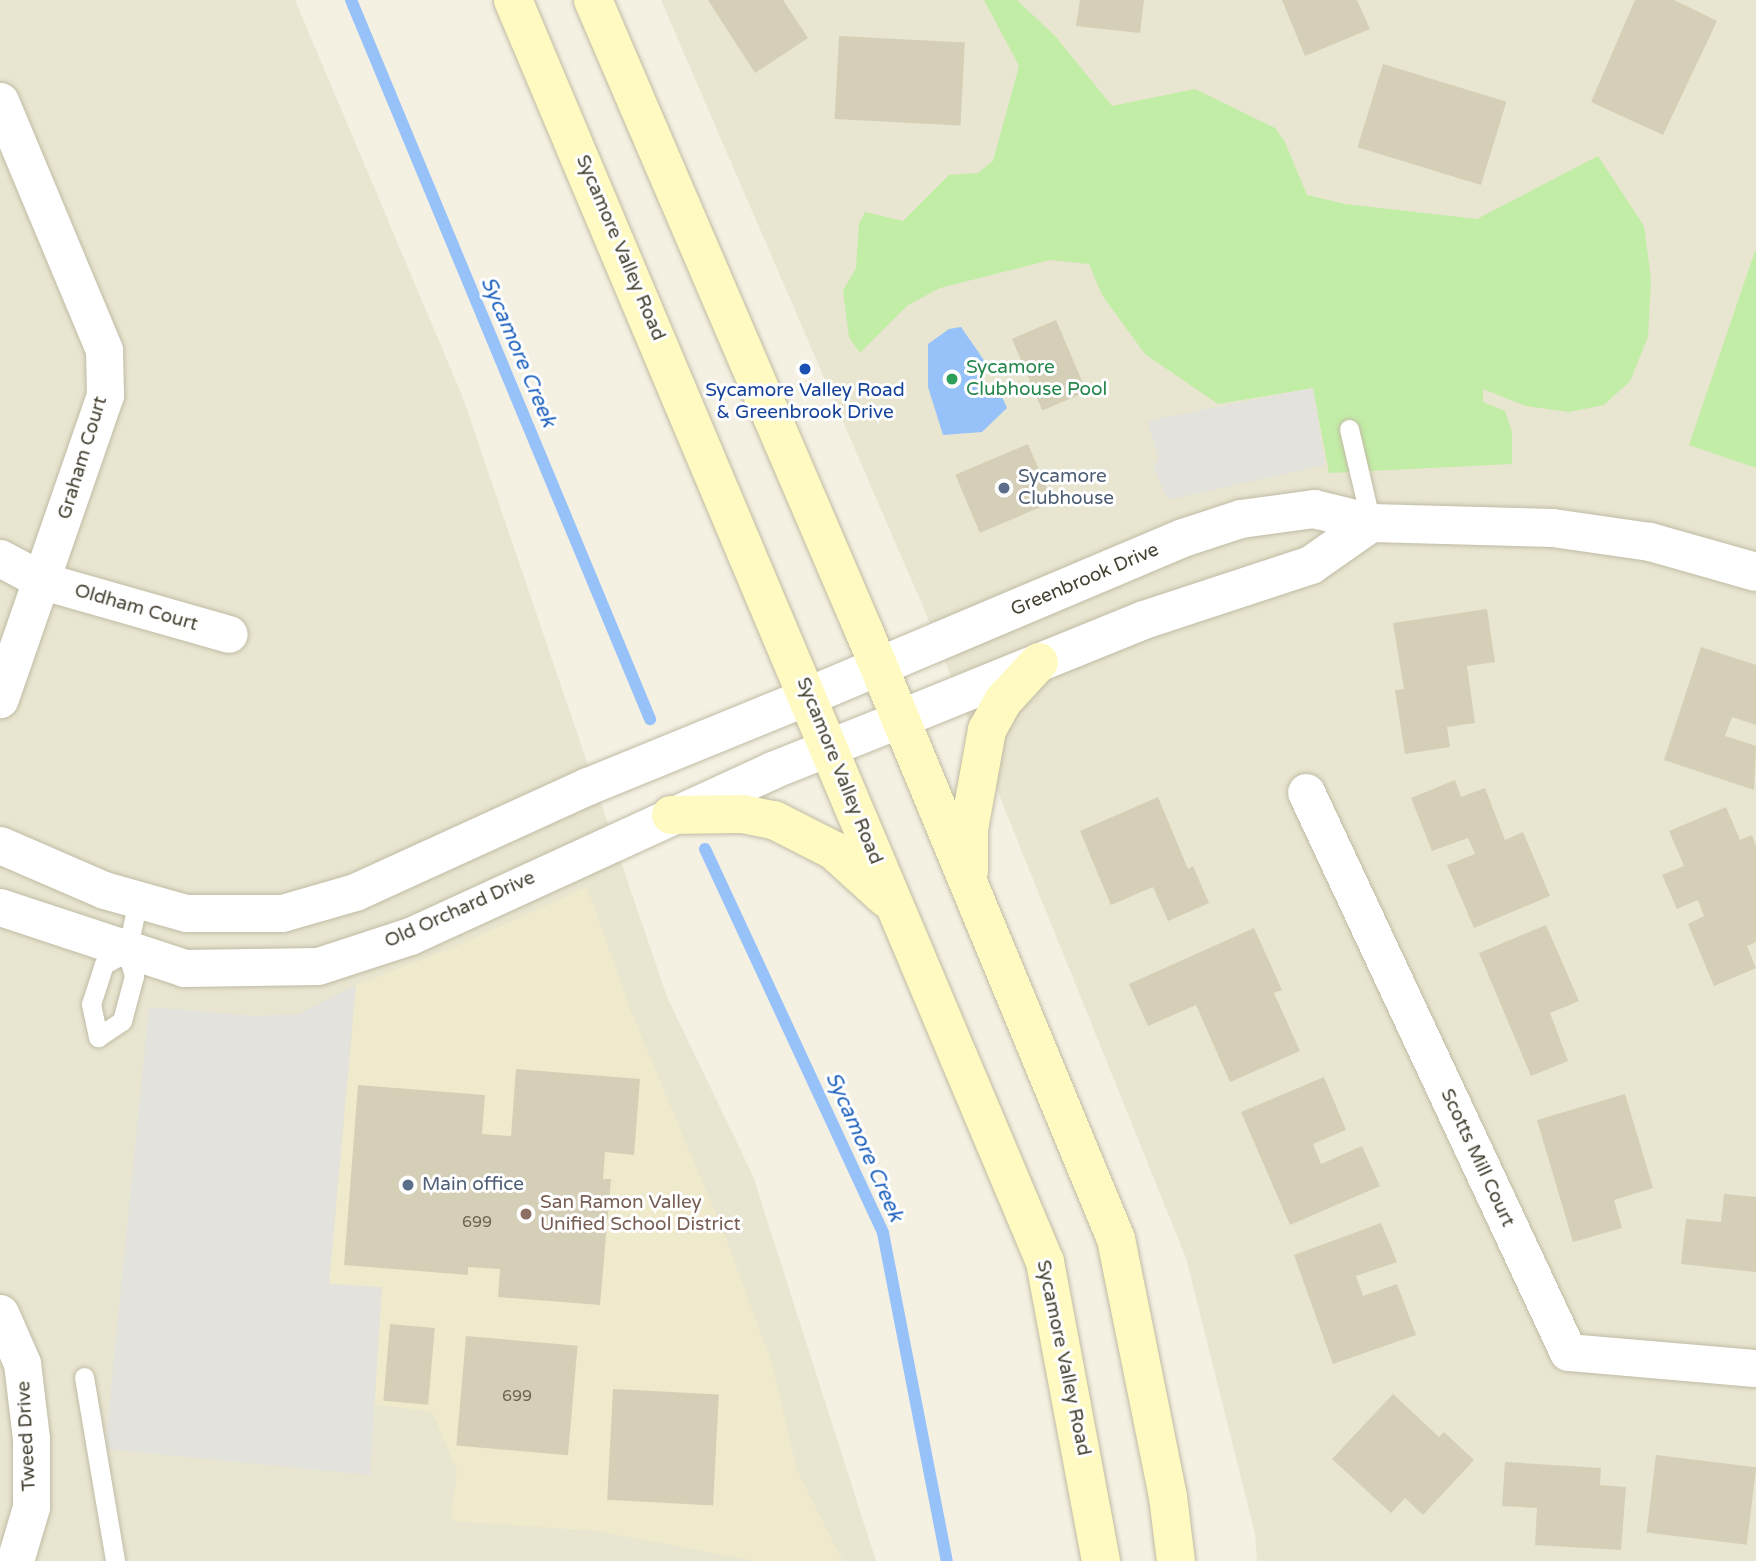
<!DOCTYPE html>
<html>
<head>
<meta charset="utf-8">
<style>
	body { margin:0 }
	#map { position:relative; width:1756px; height:1561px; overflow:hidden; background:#f4f1e3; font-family:"Varela Round",sans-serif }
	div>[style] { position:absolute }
	.residential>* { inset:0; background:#e8e5d0 }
	.education>* { inset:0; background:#efeacb }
	.green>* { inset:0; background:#c2eda6 }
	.parking>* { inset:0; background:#e3e2dc }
	.water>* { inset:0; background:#97c1f9 }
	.stream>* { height:12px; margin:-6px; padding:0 6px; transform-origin:6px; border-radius:6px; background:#97c1f9 }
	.building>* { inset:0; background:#d6cfb7; transform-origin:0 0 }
	.roads { filter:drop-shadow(0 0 2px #c0bba4) drop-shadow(0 0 2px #c0bba4) }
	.service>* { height:19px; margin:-9.5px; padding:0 9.5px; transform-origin:9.5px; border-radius:9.5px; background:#fff }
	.minor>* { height:37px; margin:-18.5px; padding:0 18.5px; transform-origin:18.5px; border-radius:18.5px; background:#fff }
	.tertiary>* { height:38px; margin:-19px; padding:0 19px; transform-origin:19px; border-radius:19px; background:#fff }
	.secondary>* { height:38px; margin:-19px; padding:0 19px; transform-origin:19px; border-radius:19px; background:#fffac1 }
	.dots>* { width:19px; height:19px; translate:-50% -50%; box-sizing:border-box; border:4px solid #fff; border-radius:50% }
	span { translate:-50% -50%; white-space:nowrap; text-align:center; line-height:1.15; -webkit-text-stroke:6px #fff; paint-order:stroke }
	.number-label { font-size:16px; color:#6a6453 }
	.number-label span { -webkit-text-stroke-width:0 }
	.street-label { font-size:19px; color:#464132 }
	.leisure-label { font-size:19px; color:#27864d }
	.left { translate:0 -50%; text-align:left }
	.transit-label { font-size:19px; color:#164399 }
	.service-label { font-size:19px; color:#4e5e75 }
	.education-label { font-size:19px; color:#785e54 }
	.water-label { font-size:21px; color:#1f62be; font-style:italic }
</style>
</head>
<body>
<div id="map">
	<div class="residential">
		<i style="clip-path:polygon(0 0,295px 0,463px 398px,667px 997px,753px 1176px,876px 1561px,0 1561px)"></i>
		<i style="clip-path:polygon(661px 0,1756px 0,1756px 1561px,1257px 1561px,1255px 1534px,1186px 1258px,924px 609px)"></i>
	</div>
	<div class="education">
		<i style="clip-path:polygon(587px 887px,630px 1009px,725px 1236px,772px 1364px,797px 1470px,843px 1561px,754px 1561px,597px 1531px,451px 1521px,457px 1470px,432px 1412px,372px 1404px,382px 1288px,329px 1284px,356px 985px,450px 949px)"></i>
	</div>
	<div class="green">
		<i style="clip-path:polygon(984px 0,1017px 0,1056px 37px,1112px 106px,1195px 89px,1275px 128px,1285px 142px,1307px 195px,1345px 204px,1477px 219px,1598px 156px,1644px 226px,1651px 279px,1648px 337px,1630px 381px,1604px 405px,1569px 412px,1526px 406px,1483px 389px,1483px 402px,1505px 411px,1512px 432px,1512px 464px,1329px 473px,1313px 388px,1218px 404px,1145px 354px,1102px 295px,1089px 264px,1050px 260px,940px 288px,908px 305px,860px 353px,849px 337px,843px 291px,856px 268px,859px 224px,865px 212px,903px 221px,949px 175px,978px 173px,993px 161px,1019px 66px)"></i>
		<i style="clip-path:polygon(1755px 251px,1756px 252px,1756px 468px,1689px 445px)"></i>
	</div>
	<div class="parking">
		<i style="clip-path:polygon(1313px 388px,1325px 465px,1168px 500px,1153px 466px,1159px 459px,1147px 421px)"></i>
		<i style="clip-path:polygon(356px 985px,329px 1284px,382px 1287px,370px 1475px,105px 1449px,149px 1007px,255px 1016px,299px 1014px)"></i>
	</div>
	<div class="water">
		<i style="clip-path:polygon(961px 327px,988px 366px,976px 381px,979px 390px,999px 390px,1007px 408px,982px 432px,943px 435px,928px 387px,928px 344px,949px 329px)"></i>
	</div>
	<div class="stream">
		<i style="left:351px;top:0;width:779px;rotate:67.42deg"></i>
		<i style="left:705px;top:849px;width:423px;rotate:65.1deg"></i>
		<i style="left:883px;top:1233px;width:334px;rotate:79deg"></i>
	</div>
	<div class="building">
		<i style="clip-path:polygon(708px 0,783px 0,808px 38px,755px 73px)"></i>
		<i style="clip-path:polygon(1080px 0,1144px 0,1140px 33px,1076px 26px)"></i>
		<i style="clip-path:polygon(1282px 0,1357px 0,1370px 29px,1305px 56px)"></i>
		<i style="clip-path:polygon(1635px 0,1674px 0,1717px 21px,1663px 135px,1591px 102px)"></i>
		<i style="left:839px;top:36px;width:126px;height:83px;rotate:3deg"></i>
		<i style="left:1383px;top:64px;width:129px;height:87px;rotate:17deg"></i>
		<i style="left:1056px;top:320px;width:78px;height:48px;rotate:67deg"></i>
		<i style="left:1028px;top:444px;width:63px;height:79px;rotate:67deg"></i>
		<i style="clip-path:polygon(1487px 609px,1495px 662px,1467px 666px,1475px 723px,1447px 727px,1450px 747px,1405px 754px,1395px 690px,1404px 689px,1393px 623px)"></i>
		<i style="clip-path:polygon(1701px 647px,1756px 665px,1756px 725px,1732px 717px,1725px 736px,1756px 746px,1754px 790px,1664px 760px)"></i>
		<i style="clip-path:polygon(1455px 780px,1461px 797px,1485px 788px,1505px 840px,1523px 832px,1550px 896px,1474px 928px,1447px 865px,1475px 854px,1468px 838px,1432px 851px,1411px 798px)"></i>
		<i style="clip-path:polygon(1158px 797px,1188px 869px,1193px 866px,1209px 903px,1168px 921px,1153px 887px,1111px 905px,1080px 831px)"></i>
		<i style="clip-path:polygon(1726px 807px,1740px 840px,1752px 835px,1756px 846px,1756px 942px,1747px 946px,1756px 968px,1714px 986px,1688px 924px,1704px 916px,1698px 900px,1677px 909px,1662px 875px,1684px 866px,1669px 831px)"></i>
		<i style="clip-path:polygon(1546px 925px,1579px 1001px,1550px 1013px,1568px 1061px,1531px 1076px,1479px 953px)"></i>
		<i style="clip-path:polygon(1254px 928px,1282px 990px,1274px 993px,1300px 1051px,1230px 1082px,1196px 1005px,1148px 1026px,1129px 984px)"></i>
		<i style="clip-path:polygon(516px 1069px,640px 1079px,634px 1155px,605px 1152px,603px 1179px,611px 1179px,600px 1305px,498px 1297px,500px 1269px,468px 1267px,468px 1275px,344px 1265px,358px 1085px,485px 1095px,482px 1134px,511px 1136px)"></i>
		<i style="clip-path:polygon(1324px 1077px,1346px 1130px,1313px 1144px,1321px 1164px,1362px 1146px,1380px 1186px,1290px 1225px,1241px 1112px)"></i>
		<i style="clip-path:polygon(1625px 1094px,1653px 1188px,1614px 1200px,1622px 1228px,1573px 1242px,1537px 1120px)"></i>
		<i style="clip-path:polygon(1724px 1194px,1756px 1197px,1756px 1272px,1681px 1264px,1686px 1219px,1721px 1222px)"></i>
		<i style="clip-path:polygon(1381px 1223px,1397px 1262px,1356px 1276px,1363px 1296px,1397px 1284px,1416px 1335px,1333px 1364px,1294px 1255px)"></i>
		<i style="left:390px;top:1324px;width:45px;height:77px;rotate:5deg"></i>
		<i style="left:466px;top:1336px;width:112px;height:110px;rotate:5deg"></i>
		<i style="left:613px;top:1389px;width:106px;height:111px;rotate:3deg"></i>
		<i style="clip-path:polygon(1393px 1394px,1439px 1437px,1444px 1432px,1474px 1460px,1423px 1515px,1405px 1498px,1391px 1513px,1332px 1459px)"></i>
		<i style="left:1656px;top:1455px;width:101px;height:78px;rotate:7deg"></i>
		<i style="clip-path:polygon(1505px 1462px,1601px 1468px,1600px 1485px,1626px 1487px,1621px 1550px,1535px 1545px,1537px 1508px,1502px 1506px)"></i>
	</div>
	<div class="roads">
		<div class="service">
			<i style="left:1349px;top:429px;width:97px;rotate:76.8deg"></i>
			<i style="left:127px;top:952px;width:26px;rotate:152deg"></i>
			<i style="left:104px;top:964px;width:42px;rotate:108deg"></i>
			<i style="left:91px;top:1004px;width:34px;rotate:78deg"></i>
			<i style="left:98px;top:1037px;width:29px;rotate:-34deg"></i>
			<i style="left:122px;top:1021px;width:47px;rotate:-75.1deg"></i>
			<i style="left:134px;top:976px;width:25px;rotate:-106deg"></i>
			<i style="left:127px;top:952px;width:53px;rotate:-78.1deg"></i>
			<i style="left:84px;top:1377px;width:187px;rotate:80.4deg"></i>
		</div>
		<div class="minor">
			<i style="left:0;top:101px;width:270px;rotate:67.3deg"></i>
			<i style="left:104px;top:350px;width:45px;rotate:88.7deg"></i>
			<i style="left:105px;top:395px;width:322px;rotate:109.1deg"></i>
			<i style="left:0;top:558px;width:49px;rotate:28.1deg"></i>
			<i style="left:43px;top:581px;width:193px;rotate:15.9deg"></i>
			<i style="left:1306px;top:792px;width:618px;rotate:64.93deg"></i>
			<i style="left:1568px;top:1352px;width:189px;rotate:4.9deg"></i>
			<i style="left:0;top:845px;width:113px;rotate:23.4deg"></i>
			<i style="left:104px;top:890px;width:85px;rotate:15.7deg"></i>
			<i style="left:186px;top:913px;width:96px"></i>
			<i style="left:282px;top:913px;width:76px;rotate:-16deg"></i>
			<i style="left:355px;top:892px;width:256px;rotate:-24.5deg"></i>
			<i style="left:588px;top:786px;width:239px;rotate:-22.2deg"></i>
			<i style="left:0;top:907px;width:194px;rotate:18.3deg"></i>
			<i style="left:184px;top:968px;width:134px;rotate:-0.9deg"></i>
			<i style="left:318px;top:966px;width:97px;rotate:-18.1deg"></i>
			<i style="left:410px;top:936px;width:398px;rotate:-24.6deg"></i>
			<i style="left:772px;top:770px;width:138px;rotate:-21.7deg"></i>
			<i style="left:0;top:1313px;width:55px;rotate:66.3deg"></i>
			<i style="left:22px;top:1363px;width:77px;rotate:83.2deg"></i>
			<i style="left:31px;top:1439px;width:68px;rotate:90deg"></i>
			<i style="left:31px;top:1507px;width:56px;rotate:106.5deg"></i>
		</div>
		<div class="tertiary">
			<i style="left:809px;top:696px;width:406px;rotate:-22.9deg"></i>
			<i style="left:1183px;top:538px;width:61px;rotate:-18.1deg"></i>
			<i style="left:1241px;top:519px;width:74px;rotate:-7.8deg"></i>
			<i style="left:1314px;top:509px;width:59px;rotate:13.8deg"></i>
			<i style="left:1371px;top:523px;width:182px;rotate:1.6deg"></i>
			<i style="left:1553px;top:528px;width:98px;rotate:8.2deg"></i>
			<i style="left:1650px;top:542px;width:110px;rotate:15.8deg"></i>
			<i style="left:900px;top:719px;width:263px;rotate:-22.1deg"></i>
			<i style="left:1144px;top:620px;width:176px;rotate:-18.2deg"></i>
			<i style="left:1311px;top:565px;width:73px;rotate:-35deg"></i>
		</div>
		<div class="secondary">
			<i style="left:513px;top:0;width:1370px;rotate:67.14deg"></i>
			<i style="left:1045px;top:1262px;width:304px;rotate:79.4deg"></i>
			<i style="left:593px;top:0;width:687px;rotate:66.76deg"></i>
			<i style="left:864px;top:631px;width:658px;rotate:67.49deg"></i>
			<i style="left:1116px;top:1239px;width:263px;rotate:78.6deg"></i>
			<i style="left:1168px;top:1497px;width:64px;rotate:82.9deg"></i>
			<i style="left:671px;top:815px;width:71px;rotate:-0.8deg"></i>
			<i style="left:742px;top:814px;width:33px;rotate:11deg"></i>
			<i style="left:774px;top:820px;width:66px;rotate:27deg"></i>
			<i style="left:833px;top:850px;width:72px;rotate:42.2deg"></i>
			<i style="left:969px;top:871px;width:42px;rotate:-90deg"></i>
			<i style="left:969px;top:829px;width:101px;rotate:-79.7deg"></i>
			<i style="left:987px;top:730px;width:33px;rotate:-61deg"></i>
			<i style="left:1003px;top:701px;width:53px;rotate:-47.3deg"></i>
		</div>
	</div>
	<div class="dots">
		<i style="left:805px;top:369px;background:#1a4fb4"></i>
		<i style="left:952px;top:379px;background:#2e9e5b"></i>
		<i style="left:1004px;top:488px;background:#5c6f8a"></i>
		<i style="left:408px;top:1185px;background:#5c6f8a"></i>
		<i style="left:526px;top:1214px;background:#8d6e63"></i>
	</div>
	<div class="number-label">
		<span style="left:477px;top:1222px">699</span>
		<span style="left:517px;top:1396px">699</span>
	</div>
	<div class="street-label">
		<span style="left:620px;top:248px;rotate:67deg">Sycamore Valley Road</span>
		<span style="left:83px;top:458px;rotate:-73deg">Graham Court</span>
		<span style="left:1085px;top:580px;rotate:-23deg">Greenbrook Drive</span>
		<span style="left:136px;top:608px;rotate:16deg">Oldham Court</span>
		<span style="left:839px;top:771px;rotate:68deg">Sycamore Valley Road</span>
		<span style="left:460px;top:910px;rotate:-24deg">Old Orchard Drive</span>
		<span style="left:1477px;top:1158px;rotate:65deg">Scotts Mill Court</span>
		<span style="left:1063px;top:1358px;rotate:78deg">Sycamore Valley Road</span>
		<span style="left:27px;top:1436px;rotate:-93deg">Tweed Drive</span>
	</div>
	<div class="leisure-label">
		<span class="left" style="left:966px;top:379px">Sycamore<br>Clubhouse Pool</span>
	</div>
	<div class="transit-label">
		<span style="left:805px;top:402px">Sycamore Valley Road<br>&amp; Greenbrook Drive</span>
	</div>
	<div class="service-label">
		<span class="left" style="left:1018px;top:488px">Sycamore<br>Clubhouse</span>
		<span class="left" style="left:422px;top:1185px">Main office</span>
	</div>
	<div class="education-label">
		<span class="left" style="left:540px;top:1214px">San Ramon Valley<br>Unified School District</span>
	</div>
	<div class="water-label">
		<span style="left:518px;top:352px;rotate:67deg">Sycamore Creek</span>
		<span style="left:864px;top:1147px;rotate:66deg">Sycamore Creek</span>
	</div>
</div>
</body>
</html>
